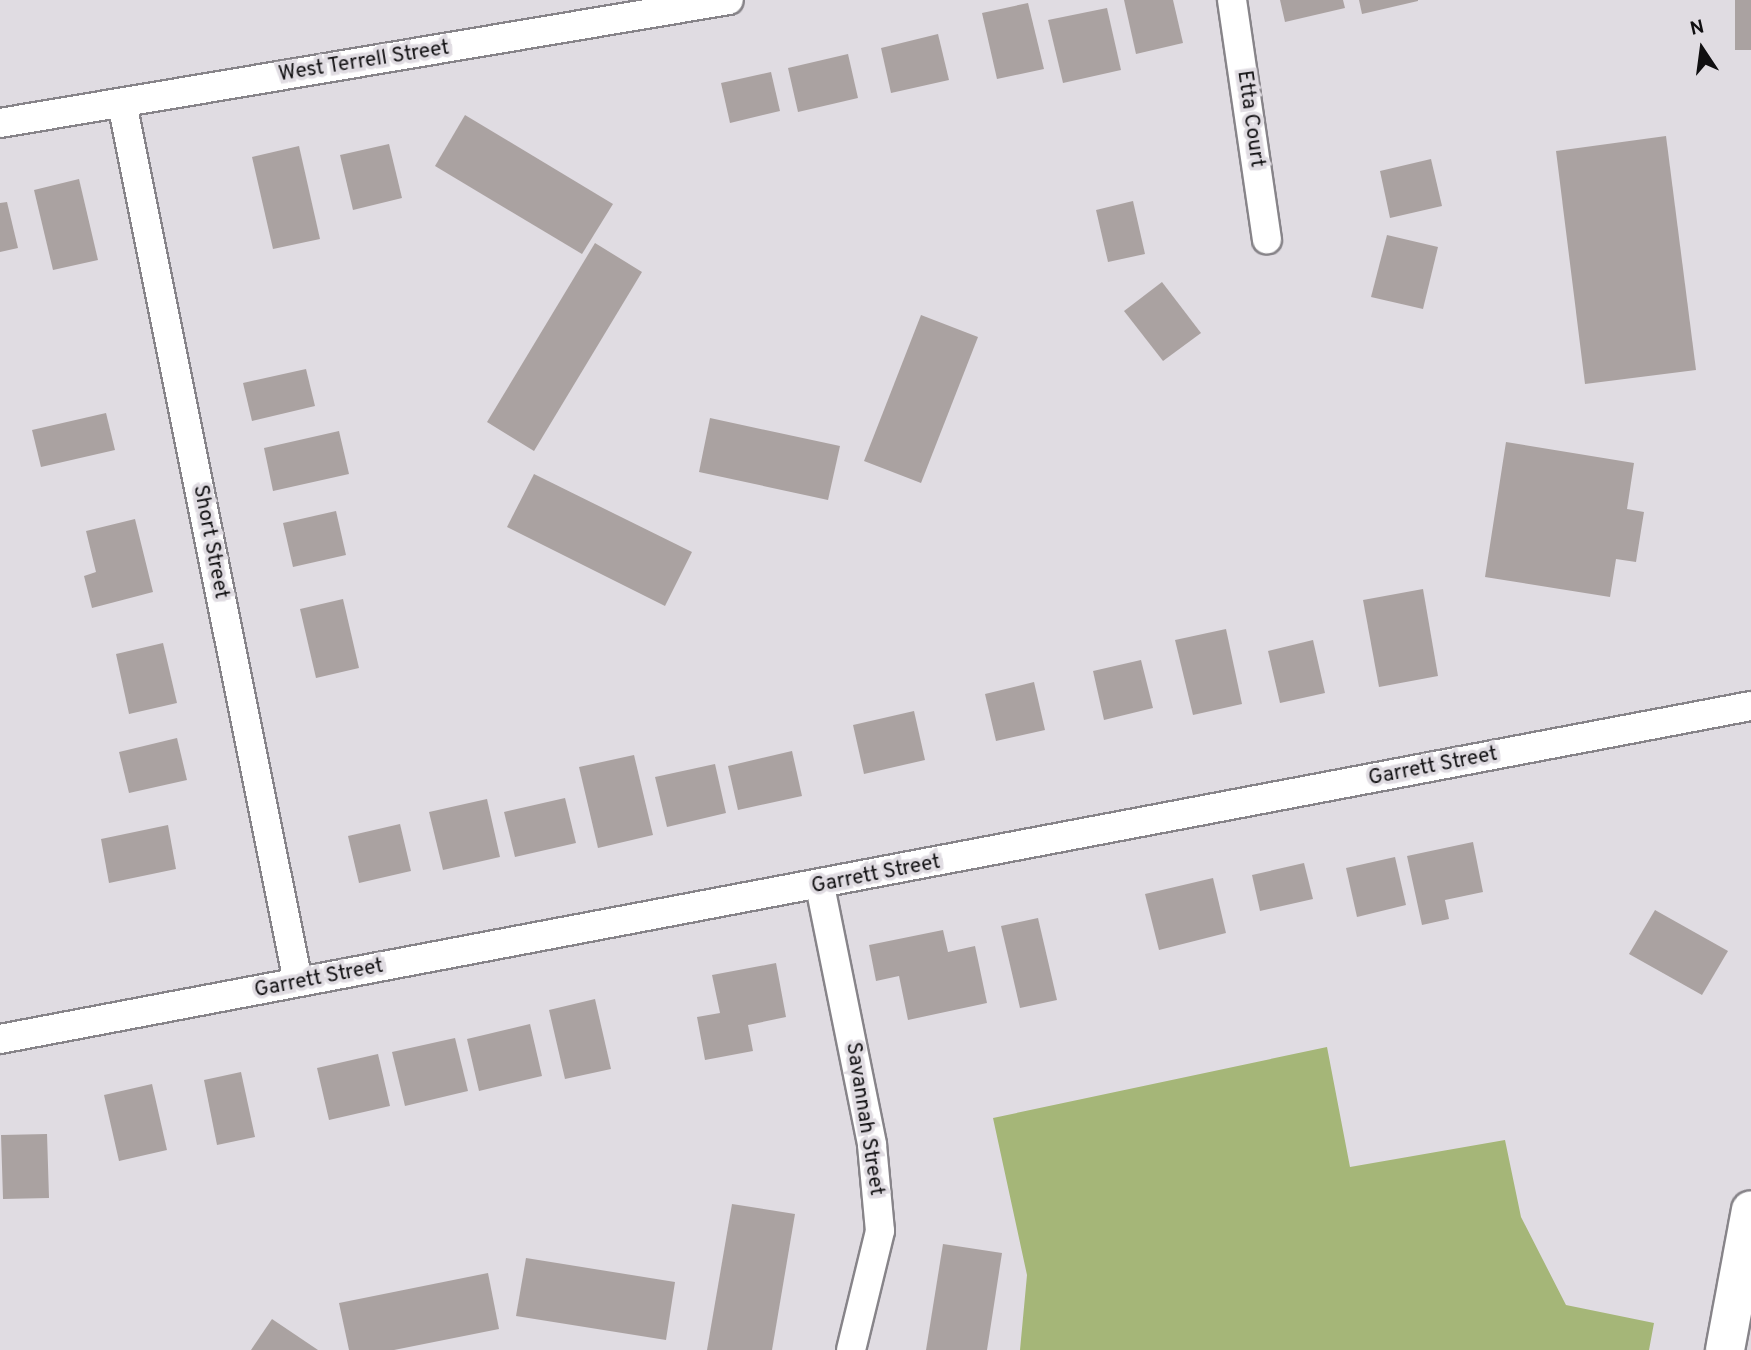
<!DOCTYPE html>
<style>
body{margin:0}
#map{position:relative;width:1751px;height:1350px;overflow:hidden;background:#e0dce2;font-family:Overpass,sans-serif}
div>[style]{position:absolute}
.green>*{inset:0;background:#a5b678}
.building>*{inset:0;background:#aaa2a1}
.roads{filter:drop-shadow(2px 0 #878489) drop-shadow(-2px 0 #878489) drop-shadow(0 2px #878489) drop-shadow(0 -2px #878489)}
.minor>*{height:28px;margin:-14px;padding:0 14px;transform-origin:14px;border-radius:14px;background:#fff}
.primary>*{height:38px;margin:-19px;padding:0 19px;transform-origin:19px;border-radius:19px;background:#fff}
span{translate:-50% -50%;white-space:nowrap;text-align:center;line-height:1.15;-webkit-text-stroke:7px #e0dce2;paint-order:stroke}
.street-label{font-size:21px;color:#100f11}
.north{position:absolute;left:1667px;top:14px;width:70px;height:70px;-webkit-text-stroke:5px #e0dce2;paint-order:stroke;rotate:347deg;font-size:19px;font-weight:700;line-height:28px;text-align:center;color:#100f11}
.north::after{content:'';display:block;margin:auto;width:24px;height:32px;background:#100f11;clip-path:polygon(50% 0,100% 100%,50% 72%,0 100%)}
</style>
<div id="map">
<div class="green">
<i style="clip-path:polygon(1327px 1047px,1350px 1167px,1505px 1140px,1521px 1217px,1566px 1305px,1654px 1323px,1649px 1350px,1020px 1350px,1027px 1275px,993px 1118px)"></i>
</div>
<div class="building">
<i style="clip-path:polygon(1124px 0,1173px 0,1183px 43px,1136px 54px)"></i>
<i style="clip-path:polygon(1280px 0,1343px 0,1345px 8px,1285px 22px)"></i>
<i style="clip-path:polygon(1359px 0,1418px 0,1418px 1px,1362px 14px)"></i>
<i style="clip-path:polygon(1735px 0,1751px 0,1751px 50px,1735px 50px)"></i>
<i style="clip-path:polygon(1028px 3px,1044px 69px,997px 79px,982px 13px)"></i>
<i style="clip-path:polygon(1107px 8px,1121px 70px,1063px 83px,1048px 20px)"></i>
<i style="clip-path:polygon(938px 34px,949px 80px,891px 93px,881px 48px)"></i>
<i style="clip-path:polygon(848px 54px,858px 98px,798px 112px,788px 68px)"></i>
<i style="clip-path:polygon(771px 72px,780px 111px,730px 123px,721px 83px)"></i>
<i style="clip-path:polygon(465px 115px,613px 204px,582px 254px,435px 166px)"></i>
<i style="clip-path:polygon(1666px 136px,1696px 370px,1585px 384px,1556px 151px)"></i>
<i style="clip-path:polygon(389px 144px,402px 198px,353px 210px,340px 155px)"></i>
<i style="clip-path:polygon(299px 146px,320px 239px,273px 249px,252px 157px)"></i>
<i style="clip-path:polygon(1431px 159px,1442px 206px,1390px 218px,1380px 171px)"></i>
<i style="clip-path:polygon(79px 179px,98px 260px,53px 270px,34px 190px)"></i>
<i style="clip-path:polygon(1133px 201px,1145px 254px,1108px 262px,1096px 210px)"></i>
<i style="clip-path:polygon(7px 202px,18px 248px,0 252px,0 203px)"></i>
<i style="clip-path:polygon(1387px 235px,1438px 247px,1423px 309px,1371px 297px)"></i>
<i style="clip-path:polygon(595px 243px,642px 272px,534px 451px,487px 422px)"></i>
<i style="clip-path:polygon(1162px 282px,1201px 333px,1163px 361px,1124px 311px)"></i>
<i style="clip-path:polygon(921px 315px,978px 337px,921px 483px,864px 461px)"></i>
<i style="clip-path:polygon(306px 369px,315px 406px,252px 421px,243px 383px)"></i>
<i style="clip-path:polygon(106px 413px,115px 450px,41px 467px,32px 430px)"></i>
<i style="clip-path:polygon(710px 418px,840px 446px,828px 500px,699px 472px)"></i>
<i style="clip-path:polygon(339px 431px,349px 474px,273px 491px,264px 448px)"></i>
<i style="clip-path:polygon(1506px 442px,1634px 463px,1627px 509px,1644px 512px,1636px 562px,1616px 559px,1610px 597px,1485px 577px)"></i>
<i style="clip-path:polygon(534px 474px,692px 552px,665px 606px,507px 527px)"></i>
<i style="clip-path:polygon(336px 511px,346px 555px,293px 567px,283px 523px)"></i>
<i style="clip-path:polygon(135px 519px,153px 592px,92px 608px,84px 576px,96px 572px,86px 531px)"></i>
<i style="clip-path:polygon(1423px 589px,1438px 676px,1379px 687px,1363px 600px)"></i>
<i style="clip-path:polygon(343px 599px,359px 668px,316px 678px,300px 609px)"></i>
<i style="clip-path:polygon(1226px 629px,1242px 704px,1193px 715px,1175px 640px)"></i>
<i style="clip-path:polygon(1313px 640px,1325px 693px,1280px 703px,1268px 651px)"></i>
<i style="clip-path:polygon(163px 643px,177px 703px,129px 714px,116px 654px)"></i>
<i style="clip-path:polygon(1141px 660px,1153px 708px,1104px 720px,1093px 671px)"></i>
<i style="clip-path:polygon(1034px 682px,1045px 730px,996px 741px,985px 694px)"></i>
<i style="clip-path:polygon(914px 711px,925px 760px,864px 774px,853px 725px)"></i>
<i style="clip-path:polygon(177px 738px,187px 780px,129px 793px,119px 752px)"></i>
<i style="clip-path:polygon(792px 751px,802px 796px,738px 810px,728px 766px)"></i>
<i style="clip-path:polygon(634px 755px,653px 835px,598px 848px,579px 767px)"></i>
<i style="clip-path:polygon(715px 764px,726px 813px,667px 827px,655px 777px)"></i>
<i style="clip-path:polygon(565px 798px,576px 843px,515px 857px,504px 812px)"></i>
<i style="clip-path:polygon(487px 799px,500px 857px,443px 870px,429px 812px)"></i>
<i style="clip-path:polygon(400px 824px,411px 871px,359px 883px,348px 836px)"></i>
<i style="clip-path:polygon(168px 825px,176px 869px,109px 883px,101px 839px)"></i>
<i style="clip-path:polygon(1473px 842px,1483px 892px,1445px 900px,1449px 919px,1422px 925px,1407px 856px)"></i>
<i style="clip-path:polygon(1395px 857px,1406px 905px,1357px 917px,1346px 868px)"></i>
<i style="clip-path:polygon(1304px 863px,1313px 899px,1260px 911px,1252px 875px)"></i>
<i style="clip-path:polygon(1213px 878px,1226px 933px,1159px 950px,1145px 894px)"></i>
<i style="clip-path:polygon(1655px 910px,1728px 951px,1702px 995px,1629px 954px)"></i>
<i style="clip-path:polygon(1038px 918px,1057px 1000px,1020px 1008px,1001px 926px)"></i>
<i style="clip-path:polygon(943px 930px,948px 952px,975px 946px,987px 1003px,908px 1020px,899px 976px,876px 981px,869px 945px)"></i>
<i style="clip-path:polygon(776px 963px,786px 1017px,748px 1025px,753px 1051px,705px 1060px,697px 1017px,720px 1013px,712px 975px)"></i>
<i style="clip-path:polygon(595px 999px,611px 1069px,565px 1079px,549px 1010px)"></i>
<i style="clip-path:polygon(530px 1024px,542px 1076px,479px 1091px,467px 1039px)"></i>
<i style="clip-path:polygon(455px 1038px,468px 1091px,405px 1106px,392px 1052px)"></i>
<i style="clip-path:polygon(378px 1054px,390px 1106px,329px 1120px,317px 1068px)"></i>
<i style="clip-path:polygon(241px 1072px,255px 1137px,217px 1145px,204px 1080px)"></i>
<i style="clip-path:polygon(152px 1084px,167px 1150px,119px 1161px,104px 1095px)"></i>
<i style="clip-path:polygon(47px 1134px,49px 1198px,3px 1199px,1px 1135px)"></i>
<i style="clip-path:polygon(732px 1204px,795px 1214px,772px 1350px,707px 1350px)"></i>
<i style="clip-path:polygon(943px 1244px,1002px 1253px,987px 1350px,926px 1350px)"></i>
<i style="clip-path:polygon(526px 1258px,675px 1282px,666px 1340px,516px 1316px)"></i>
<i style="clip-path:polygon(488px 1273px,499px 1329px,394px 1350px,349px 1350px,339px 1303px)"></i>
<i style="clip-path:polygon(272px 1319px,318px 1350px,251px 1350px)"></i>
</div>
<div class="roads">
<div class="minor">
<i style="left:1232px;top:0;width:242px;rotate:81.7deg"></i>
<i style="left:122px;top:103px;width:896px;rotate:78.68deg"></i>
<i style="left:0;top:123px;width:739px;rotate:-9.58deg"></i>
<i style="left:820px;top:886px;width:264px;rotate:78.6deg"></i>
<i style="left:872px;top:1145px;width:86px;rotate:84.7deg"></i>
<i style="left:880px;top:1231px;width:122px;rotate:103.7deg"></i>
<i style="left:0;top:1039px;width:1782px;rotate:-10.77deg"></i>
</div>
<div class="primary">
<i style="left:1725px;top:1350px;width:142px;rotate:-79.5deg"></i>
</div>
</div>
<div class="street-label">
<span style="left:364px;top:62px;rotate:-9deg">West Terrell Street</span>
<span style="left:1250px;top:119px;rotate:82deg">Etta Court</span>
<span style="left:210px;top:542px;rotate:79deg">Short Street</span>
<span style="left:1433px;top:767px;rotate:-11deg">Garrett Street</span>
<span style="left:876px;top:875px;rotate:-11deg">Garrett Street</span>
<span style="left:319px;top:979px;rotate:-11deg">Garrett Street</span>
<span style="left:864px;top:1119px;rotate:81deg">Savannah Street</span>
</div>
<div class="north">N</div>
</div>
